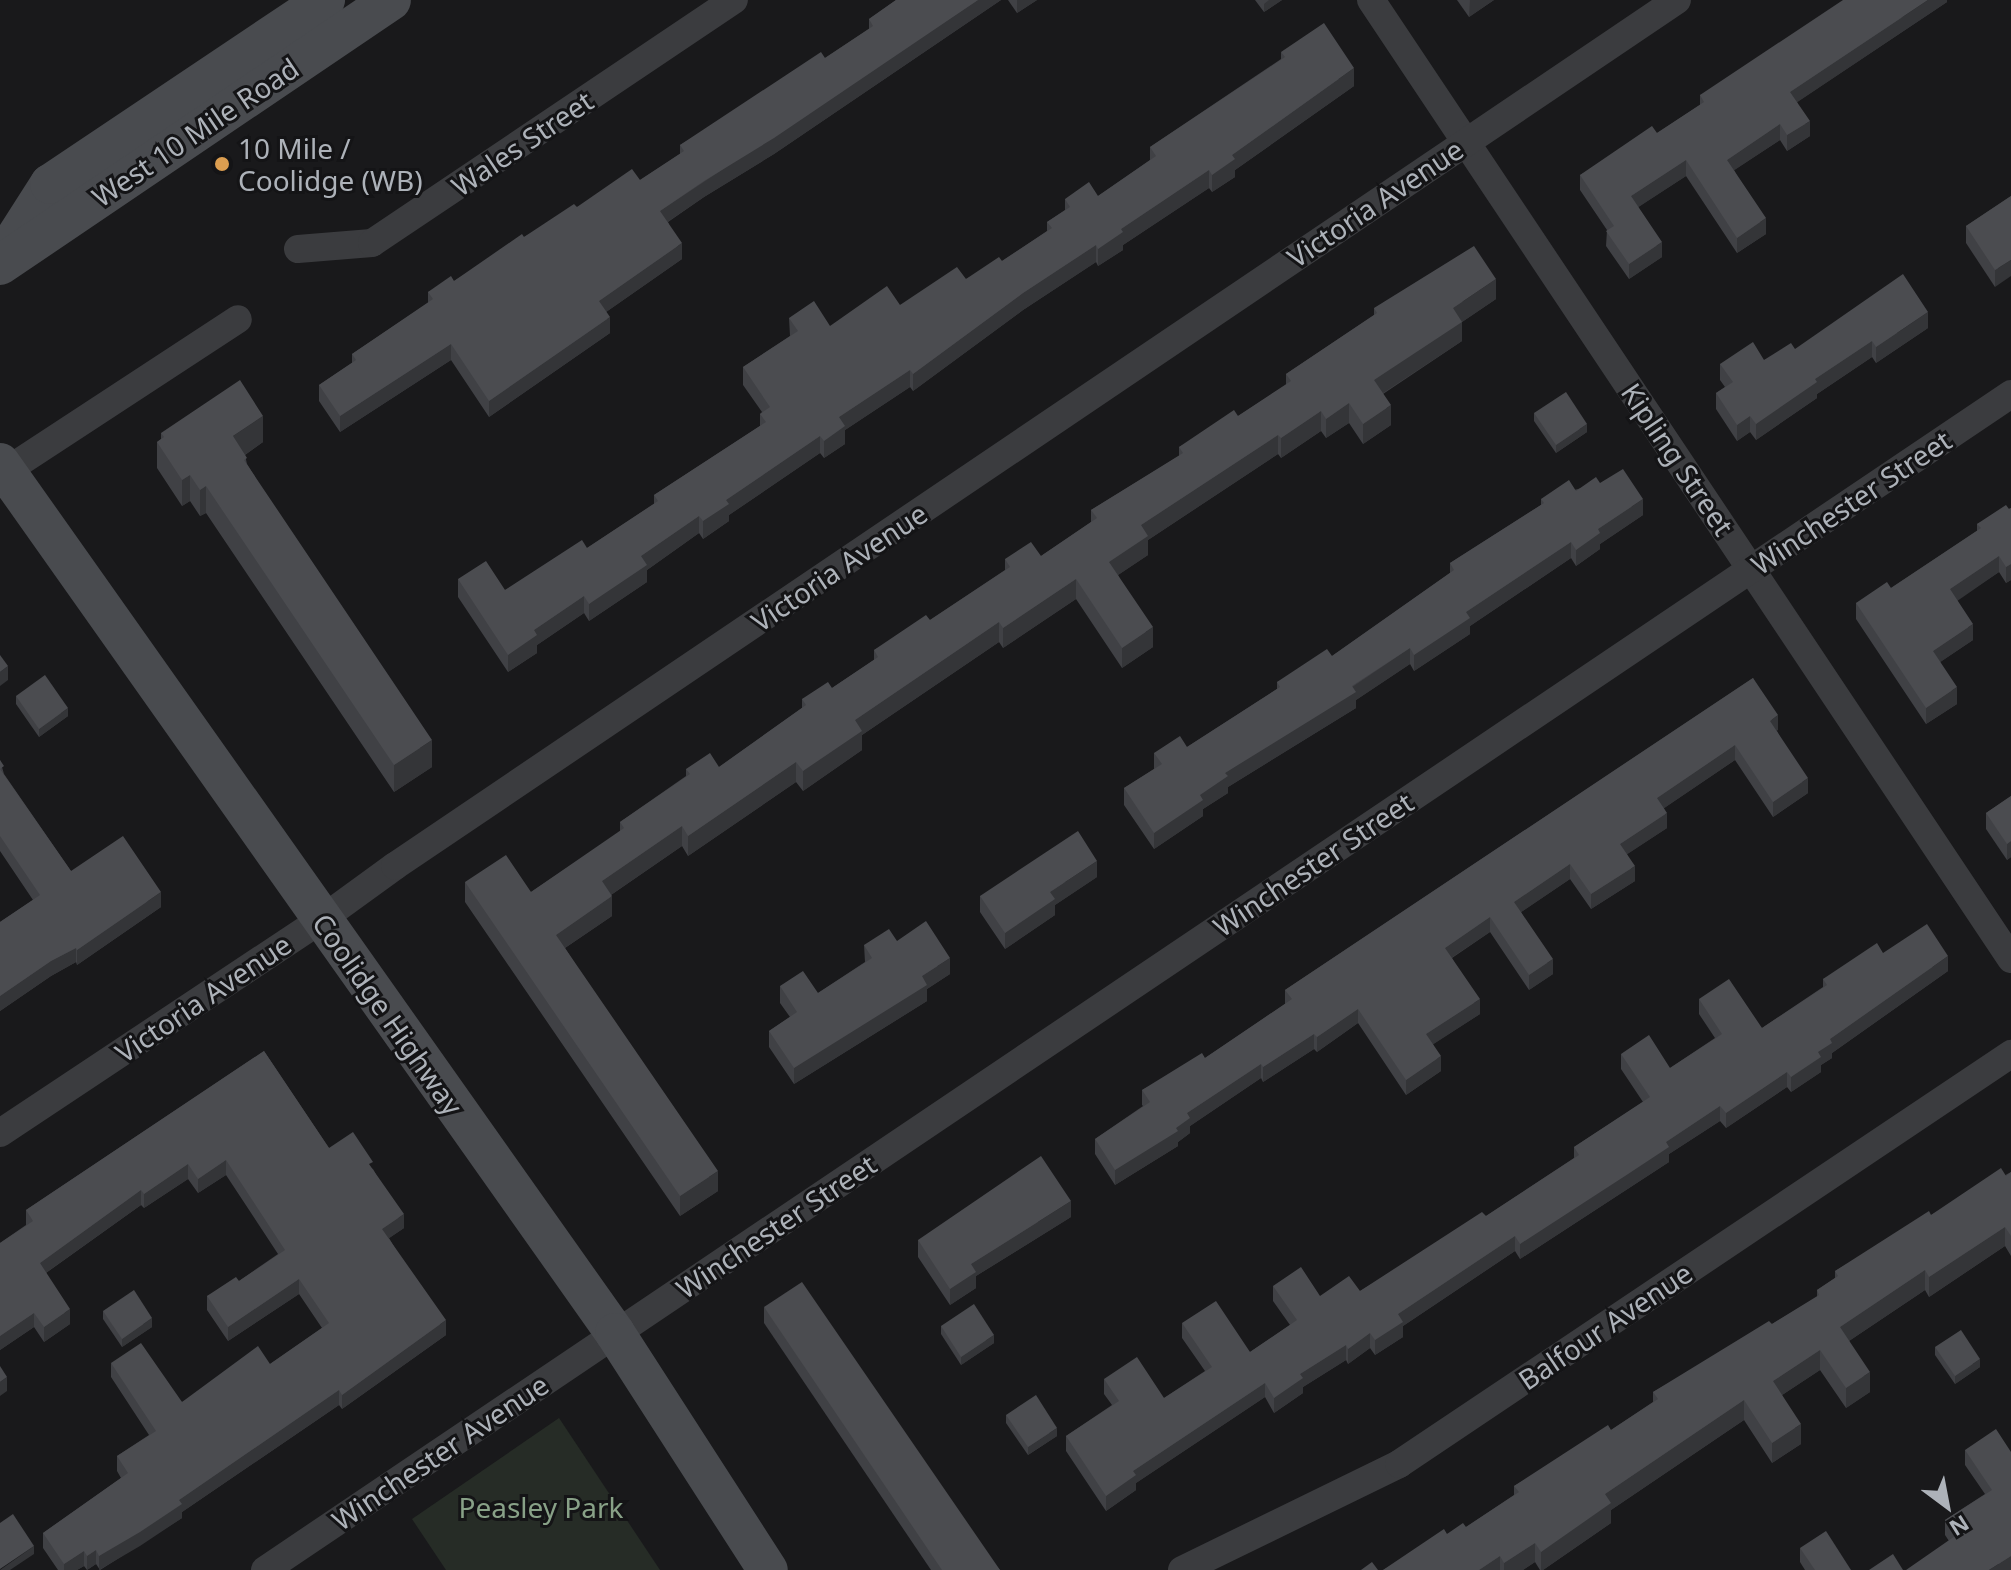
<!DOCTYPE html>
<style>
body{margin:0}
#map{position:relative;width:2011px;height:1570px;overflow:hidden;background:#19191b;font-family:"Noto Sans",sans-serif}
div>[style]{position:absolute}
.green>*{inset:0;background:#262c26}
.minor>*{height:28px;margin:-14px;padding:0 14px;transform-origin:14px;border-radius:14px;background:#3b3c3f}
.secondary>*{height:40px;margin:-20px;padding:0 20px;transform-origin:20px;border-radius:20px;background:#494b4f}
.wall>*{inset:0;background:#404145}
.shaded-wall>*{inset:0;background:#343538}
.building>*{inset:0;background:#4b4c50}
.dots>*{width:22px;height:22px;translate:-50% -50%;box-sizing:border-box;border:4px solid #141416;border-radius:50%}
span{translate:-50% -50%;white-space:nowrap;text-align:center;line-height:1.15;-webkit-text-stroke:6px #141416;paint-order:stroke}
.street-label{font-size:28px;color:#adb2b9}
.poi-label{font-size:28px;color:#adb2b9}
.left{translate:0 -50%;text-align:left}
.park-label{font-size:28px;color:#88a187}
.north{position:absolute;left:1907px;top:1466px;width:80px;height:80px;-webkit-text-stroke:6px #141416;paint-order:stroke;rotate:148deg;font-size:22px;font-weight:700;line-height:32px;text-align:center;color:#adb2b9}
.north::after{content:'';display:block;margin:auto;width:28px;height:36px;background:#adb2b9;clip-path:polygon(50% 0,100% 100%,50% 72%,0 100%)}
</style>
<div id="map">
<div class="green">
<i style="clip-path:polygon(559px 1418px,660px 1570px,446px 1570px,412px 1519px)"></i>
</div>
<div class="minor">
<i style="left:1371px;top:0;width:1153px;rotate:56.28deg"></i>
<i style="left:298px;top:249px;width:74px;rotate:-4.6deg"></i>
<i style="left:372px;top:243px;width:436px;rotate:-33.9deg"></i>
<i style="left:6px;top:471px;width:277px;rotate:-33.2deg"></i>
<i style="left:0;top:1133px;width:387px;rotate:-33.6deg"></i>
<i style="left:322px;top:919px;width:90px;rotate:-36deg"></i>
<i style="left:395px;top:866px;width:1547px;rotate:-34.04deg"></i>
<i style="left:265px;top:1570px;width:2105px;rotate:-33.96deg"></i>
<i style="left:1182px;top:1570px;width:242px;rotate:-26deg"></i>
<i style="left:1399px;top:1464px;width:737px;rotate:-33.82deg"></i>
</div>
<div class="secondary">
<i style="left:7px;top:251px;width:80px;rotate:-57.3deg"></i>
<i style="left:50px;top:184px;width:331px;rotate:-33.8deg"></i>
<i style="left:0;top:265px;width:472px;rotate:-34.1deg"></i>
<i style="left:0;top:463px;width:1065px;rotate:54.74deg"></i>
<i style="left:615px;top:1333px;width:282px;rotate:57.2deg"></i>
</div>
<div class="wall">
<i style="clip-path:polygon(896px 0,1001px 0,774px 154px,704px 197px,668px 222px,682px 259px,606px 312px,610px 333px,489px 417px,451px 360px,340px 432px,319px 401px,319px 385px,352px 363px,352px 354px,428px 303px,428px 292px,454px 281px,524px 237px,577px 207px,640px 180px,680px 154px,680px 145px,825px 58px,869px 29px,869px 19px)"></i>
<i style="clip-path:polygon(1008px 0,1037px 0,1017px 13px)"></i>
<i style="clip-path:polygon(1255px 0,1282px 0,1264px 12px)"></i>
<i style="clip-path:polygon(1457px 0,1494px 0,1469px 17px)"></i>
<i style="clip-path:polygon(1947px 0,1947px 2px,1797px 102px,1810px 136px,1787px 151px,1780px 140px,1734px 170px,1766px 234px,1737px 253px,1686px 176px,1638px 207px,1662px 257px,1629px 279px,1606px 246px,1607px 230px,1580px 190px,1580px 175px,1657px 133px,1700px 105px,1700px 95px)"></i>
<i style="clip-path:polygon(1281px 52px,1354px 86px,1235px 170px,1235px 177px,1212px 192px,1209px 188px,1123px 245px,1123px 250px,1098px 266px,1096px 262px,1023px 310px,913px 391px,910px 387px,845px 430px,845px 444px,824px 458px,820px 453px,729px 515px,729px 521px,703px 539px,699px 533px,647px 570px,647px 582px,589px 621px,584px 613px,537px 645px,537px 653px,508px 672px,458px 597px,458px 579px,505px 590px,587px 548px,654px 504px,654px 495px,760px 426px,760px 414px,762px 412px,743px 385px,743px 367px,790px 336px,789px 318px,830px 326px,900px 305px,966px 279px,1002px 261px,1047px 231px,1047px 222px,1065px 210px,1065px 199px,1098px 196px,1150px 160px,1150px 147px,1281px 59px)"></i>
<i style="clip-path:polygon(2011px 196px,1995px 287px,1966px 243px,1966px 226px)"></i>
<i style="clip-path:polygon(1496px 299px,1462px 322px,1462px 341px,1383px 394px,1391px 425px,1363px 444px,1349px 423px,1326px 438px,1321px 431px,1281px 458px,1278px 454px,1148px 540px,1148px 555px,1118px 575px,1153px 647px,1122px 668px,1076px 599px,1003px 648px,999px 642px,862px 735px,862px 750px,803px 791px,796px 782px,688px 856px,682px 846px,611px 895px,612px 916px,565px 948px,718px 1191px,680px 1216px,465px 902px,465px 882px,531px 892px,620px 832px,620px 822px,686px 776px,686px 769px,719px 767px,802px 708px,802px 699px,832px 688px,874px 660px,874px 650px,930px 620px,1005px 570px,1005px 559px,1041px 556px,1091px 522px,1091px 510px,1179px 456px,1179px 447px,1238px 416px,1286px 385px,1286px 374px,1374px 315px,1374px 308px)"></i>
<i style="clip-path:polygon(1928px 328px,1876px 363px,1872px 357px,1817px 394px,1817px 398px,1756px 440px,1750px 432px,1737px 441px,1716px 409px,1716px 393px,1725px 387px,1720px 380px,1720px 364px,1764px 360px,1795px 349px)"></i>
<i style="clip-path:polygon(1534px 413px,1587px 432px,1556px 453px,1534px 421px)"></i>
<i style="clip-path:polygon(161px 433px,263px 442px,245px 455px,247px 464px,432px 767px,394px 792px,206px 513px,200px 516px,190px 501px,182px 506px,157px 468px,157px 442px,161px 439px)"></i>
<i style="clip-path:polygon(1600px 483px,1643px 515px,1600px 544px,1600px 549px,1576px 566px,1571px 558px,1470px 626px,1470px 634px,1414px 671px,1410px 664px,1356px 700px,1356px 708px,1228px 787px,1228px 793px,1203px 809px,1203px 816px,1154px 849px,1124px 805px,1124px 788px,1154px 769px,1154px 753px,1187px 747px,1277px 689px,1277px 682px,1332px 656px,1450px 573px,1450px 563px,1541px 505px,1541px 499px)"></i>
<i style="clip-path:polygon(2011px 508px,2011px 580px,2006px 583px,1999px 572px,1957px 600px,1973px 640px,1940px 662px,1957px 704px,1926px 724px,1856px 619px,1856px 603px,1891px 588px,1977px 531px,1977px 524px)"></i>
<i style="clip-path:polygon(1753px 678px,1777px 731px,1808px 793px,1773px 817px,1735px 760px,1664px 808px,1667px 828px,1627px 854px,1635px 881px,1591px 909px,1570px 879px,1521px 912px,1553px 974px,1529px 990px,1490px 932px,1452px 958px,1480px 1014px,1433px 1044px,1441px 1071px,1406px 1095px,1358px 1023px,1317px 1052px,1314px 1049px,1263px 1082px,1261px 1078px,1190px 1126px,1190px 1133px,1178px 1142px,1178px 1146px,1115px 1185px,1095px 1154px,1095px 1139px,1143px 1106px,1142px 1105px,1142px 1090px,1205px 1058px,1285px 1004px,1285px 990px)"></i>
<i style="clip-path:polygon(16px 696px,68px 716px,39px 737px,16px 704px)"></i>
<i style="clip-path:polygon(0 760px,4px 774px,71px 871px,161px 907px,77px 965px,76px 962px,51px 976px,0 1011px,0 922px,33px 900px,0 851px)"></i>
<i style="clip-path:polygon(2011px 796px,2011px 857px,2007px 860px,1986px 829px,1986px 813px)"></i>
<i style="clip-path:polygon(1097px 877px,1055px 905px,1055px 915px,1005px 949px,980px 912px,980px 896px)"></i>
<i style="clip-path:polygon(897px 941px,950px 974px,927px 989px,927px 1001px,794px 1084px,769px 1047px,769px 1031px,790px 1017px,780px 1003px,780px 986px,818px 993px,865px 962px,864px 945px)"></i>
<i style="clip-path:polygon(1883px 953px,1948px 971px,1832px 1053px,1832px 1058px,1821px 1065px,1821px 1072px,1791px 1092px,1787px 1087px,1726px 1128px,1720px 1121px,1669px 1154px,1669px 1162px,1520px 1259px,1515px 1251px,1403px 1326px,1403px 1337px,1375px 1355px,1370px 1348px,1348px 1364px,1346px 1360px,1303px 1387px,1303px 1393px,1274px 1413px,1265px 1397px,1136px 1483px,1136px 1490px,1106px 1511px,1066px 1451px,1066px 1436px,1112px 1405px,1104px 1394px,1104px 1379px,1164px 1398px,1205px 1371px,1182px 1338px,1182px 1323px,1250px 1352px,1290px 1325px,1273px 1301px,1273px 1286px,1320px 1296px,1360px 1291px,1486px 1216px,1574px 1158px,1574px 1147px,1643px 1102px,1621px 1069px,1621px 1054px,1670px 1068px,1715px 1038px,1699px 1014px,1699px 999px,1762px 1028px,1823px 987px,1823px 979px)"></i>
<i style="clip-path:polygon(264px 1051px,329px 1148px,373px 1169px,404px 1228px,389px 1238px,446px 1335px,342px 1409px,339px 1405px,182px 1512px,182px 1518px,100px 1570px,96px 1564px,87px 1570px,84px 1566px,77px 1570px,58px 1570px,43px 1548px,43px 1533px,121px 1478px,117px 1471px,117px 1456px,149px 1435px,111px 1377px,111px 1363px,182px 1402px,270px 1364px,322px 1328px,299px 1294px,228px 1341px,207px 1310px,207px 1296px,239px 1281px,278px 1254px,226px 1175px,198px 1193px,188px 1179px,144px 1208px,141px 1205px,46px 1273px,70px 1324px,44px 1342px,34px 1327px,0 1350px,0 1243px,26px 1225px,26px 1210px)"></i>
<i style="clip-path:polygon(2011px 1172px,2011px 1256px,2005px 1246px,1929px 1297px,1925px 1290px,1849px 1341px,1870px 1392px,1846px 1408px,1820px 1370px,1782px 1395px,1801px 1444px,1772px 1463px,1744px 1420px,1611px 1510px,1611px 1523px,1543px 1570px,1540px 1570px,1535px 1562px,1523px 1570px,1383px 1570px,1447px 1534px,1466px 1527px,1514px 1495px,1514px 1486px,1611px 1430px,1653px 1402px,1653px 1392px,1772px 1324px,1817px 1297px,1817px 1290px,1835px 1278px,1835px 1271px,1931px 1215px)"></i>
<i style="clip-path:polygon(1071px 1217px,976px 1276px,976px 1288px,950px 1305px,918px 1257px,918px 1240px)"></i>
<i style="clip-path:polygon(764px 1307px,1000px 1570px,931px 1570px,764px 1323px)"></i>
<i style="clip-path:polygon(103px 1311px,152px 1327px,122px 1347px,103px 1319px)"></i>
<i style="clip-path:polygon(941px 1326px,994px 1343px,961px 1365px,941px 1334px)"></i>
<i style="clip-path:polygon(1935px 1347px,1980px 1367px,1955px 1384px,1935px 1355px)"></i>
<i style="clip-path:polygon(1006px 1415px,1057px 1436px,1028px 1455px,1006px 1423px)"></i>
<i style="clip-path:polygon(1965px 1450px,2011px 1452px,2011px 1570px,1949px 1541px,1945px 1535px,1945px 1520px,1985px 1494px,1965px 1465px)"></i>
<i style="clip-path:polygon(1800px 1548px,1851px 1570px,1805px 1570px,1800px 1562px)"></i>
</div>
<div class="shaded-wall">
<i style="clip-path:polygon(978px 0,1001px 0,774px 154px,704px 197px,660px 227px,660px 211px)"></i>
<i style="clip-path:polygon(1017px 0,1037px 0,1017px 13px)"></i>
<i style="clip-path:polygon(1269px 0,1282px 0,1264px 12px,1264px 4px)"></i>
<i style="clip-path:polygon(1470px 0,1494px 0,1469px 17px)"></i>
<i style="clip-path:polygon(1928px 0,1947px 0,1947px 2px,1790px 107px,1790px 92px)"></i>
<i style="clip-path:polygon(1354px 68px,1354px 86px,1235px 170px,1235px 177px,1212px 192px,1212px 175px,1232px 155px)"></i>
<i style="clip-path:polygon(1810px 121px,1810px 136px,1787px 151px,1787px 135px)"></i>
<i style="clip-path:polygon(1780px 124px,1780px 140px,1727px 175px,1727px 160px)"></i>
<i style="clip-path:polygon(1686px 160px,1686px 176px,1631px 212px,1631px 196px)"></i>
<i style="clip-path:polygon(1209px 170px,1209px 188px,1123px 245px,1123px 250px,1098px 266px,1098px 249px,1121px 229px)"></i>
<i style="clip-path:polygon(1766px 218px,1766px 234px,1737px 253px,1737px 238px)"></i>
<i style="clip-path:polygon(1662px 242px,1662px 257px,1629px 279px,1629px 264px)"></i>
<i style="clip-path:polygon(682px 243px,682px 259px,599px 317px,599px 301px)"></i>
<i style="clip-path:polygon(1096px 245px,1096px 262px,1023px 310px,913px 391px,913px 374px,1023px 293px)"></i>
<i style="clip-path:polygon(2011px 260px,2011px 276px,1995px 287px,1995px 270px)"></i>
<i style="clip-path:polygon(1496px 279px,1496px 299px,1462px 322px,1462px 341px,1374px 399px,1374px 380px,1453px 308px)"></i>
<i style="clip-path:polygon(1928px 312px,1928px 328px,1876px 363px,1876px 347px)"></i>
<i style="clip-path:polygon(610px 317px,610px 333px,489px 417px,489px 401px)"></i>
<i style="clip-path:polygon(1872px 341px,1872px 357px,1817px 394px,1817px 398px,1756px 440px,1756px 424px,1815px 379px)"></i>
<i style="clip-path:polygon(451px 344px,451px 360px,340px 432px,340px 416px)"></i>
<i style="clip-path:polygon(910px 370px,910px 387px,845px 430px,845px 444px,824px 458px,824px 441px,839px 417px)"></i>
<i style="clip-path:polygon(1349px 403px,1349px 423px,1326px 438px,1326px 419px)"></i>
<i style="clip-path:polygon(1391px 405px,1391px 425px,1363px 444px,1363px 424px)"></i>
<i style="clip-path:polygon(1321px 411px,1321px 431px,1281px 458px,1281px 438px)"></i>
<i style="clip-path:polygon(263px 416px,263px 442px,233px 463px,233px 436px)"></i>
<i style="clip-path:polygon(1750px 416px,1750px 432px,1737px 441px,1737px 425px)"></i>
<i style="clip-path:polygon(1587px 424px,1587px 432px,1556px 453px,1556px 445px)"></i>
<i style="clip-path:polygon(1278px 435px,1278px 454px,1148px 540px,1148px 555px,1109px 581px,1109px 562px,1141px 525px)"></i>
<i style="clip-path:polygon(820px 436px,820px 453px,729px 515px,729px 521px,703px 539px,703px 521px,726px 500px)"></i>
<i style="clip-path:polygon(190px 475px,190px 501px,182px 506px,182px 480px)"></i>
<i style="clip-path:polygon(206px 486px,206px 513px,200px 516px,200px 490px)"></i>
<i style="clip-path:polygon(1643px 499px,1643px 515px,1600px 544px,1600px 549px,1576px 566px,1576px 550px,1598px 529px)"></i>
<i style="clip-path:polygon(699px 516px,699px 533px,647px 570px,647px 582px,589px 621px,589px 604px,641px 556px)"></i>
<i style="clip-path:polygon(1571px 542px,1571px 558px,1470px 626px,1470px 634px,1414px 671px,1414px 655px,1466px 612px)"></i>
<i style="clip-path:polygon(1999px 556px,1999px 572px,1950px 606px,1950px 589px)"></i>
<i style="clip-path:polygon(2011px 564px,2011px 580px,2006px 583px,2006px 567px)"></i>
<i style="clip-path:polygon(1076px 579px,1076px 599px,1003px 648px,1003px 628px)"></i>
<i style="clip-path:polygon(584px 596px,584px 613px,537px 645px,537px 653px,508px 672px,508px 655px,534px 630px)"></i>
<i style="clip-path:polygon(999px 622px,999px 642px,862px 735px,862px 750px,803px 791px,803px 771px,855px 720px)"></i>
<i style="clip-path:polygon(1973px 624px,1973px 640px,1933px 667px,1933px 651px)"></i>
<i style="clip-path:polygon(1153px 627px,1153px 647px,1122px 668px,1122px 648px)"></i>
<i style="clip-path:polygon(1410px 648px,1410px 664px,1356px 700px,1356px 708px,1228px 787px,1228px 793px,1203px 809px,1203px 816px,1154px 849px,1154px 833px,1225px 773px)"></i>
<i style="clip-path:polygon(8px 666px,8px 680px,0 686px,0 672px)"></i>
<i style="clip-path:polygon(1957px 687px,1957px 704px,1926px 724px,1926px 708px)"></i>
<i style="clip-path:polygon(68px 708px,68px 716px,39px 737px,39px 729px)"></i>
<i style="clip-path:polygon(1778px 715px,1778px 730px,1770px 735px,1770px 721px)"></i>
<i style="clip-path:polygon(432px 740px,432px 767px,394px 792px,394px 765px)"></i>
<i style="clip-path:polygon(1735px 745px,1735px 760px,1657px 813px,1657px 798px)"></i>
<i style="clip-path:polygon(796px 762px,796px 782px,688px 856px,688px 836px)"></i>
<i style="clip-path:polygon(1808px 778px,1808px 793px,1773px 817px,1773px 802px)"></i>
<i style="clip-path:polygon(1667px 813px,1667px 828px,1620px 859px,1620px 844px)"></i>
<i style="clip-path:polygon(682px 826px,682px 846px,602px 901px,602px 881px)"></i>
<i style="clip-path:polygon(2011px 841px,2011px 857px,2007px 860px,2007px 844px)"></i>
<i style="clip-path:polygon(1097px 861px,1097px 877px,1055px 905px,1055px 915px,1005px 949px,1005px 933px,1050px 892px)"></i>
<i style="clip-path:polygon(1570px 864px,1570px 879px,1514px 917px,1514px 902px)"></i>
<i style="clip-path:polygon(1635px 866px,1635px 881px,1591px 909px,1591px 894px)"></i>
<i style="clip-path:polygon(161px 892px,161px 907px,77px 965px,77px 950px)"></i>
<i style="clip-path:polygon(612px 896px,612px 916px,556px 954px,556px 935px)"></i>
<i style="clip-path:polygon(1490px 917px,1490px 932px,1445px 962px,1445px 948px)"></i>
<i style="clip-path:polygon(76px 948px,76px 962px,51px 976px,0 1011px,0 996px,51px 961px)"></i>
<i style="clip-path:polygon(1948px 956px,1948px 971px,1832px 1053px,1832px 1058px,1821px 1065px,1821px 1072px,1791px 1092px,1791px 1077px,1830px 1039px)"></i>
<i style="clip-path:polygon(950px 958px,950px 974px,927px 989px,927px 1001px,794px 1084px,794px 1068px,922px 976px)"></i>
<i style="clip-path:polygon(1553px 959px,1553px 974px,1529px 990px,1529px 975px)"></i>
<i style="clip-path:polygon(1480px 999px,1480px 1014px,1426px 1049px,1426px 1034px)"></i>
<i style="clip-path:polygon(1358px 1009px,1358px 1023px,1317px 1052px,1317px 1037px)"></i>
<i style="clip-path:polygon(1314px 1034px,1314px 1049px,1263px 1082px,1263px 1067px)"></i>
<i style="clip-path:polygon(1441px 1056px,1441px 1071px,1406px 1095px,1406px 1080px)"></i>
<i style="clip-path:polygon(1261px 1064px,1261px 1078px,1190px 1126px,1190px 1133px,1178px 1142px,1178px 1146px,1115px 1185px,1115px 1170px,1176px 1128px,1187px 1113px)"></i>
<i style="clip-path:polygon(1787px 1072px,1787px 1087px,1726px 1128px,1726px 1113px)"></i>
<i style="clip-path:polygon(1720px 1106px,1720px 1121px,1669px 1154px,1669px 1162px,1520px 1259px,1520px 1244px,1666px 1142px)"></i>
<i style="clip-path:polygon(226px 1160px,226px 1175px,198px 1193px,198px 1179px)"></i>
<i style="clip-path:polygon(188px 1164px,188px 1179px,144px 1208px,144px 1194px)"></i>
<i style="clip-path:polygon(718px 1171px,718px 1191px,680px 1216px,680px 1196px)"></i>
<i style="clip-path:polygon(141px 1190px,141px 1205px,40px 1277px,40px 1263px)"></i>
<i style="clip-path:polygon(1071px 1201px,1071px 1217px,976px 1276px,976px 1288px,950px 1305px,950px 1289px,971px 1264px)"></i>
<i style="clip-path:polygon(404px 1214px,404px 1228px,382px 1243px,382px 1229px)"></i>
<i style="clip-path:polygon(2005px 1227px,2005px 1246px,1929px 1297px,1929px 1277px)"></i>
<i style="clip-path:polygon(1515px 1236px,1515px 1251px,1403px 1326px,1403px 1337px,1375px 1355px,1375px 1340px,1398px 1314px)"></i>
<i style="clip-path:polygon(1925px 1270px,1925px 1290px,1840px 1347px,1840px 1327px)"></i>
<i style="clip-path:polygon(299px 1279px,299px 1294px,228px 1341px,228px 1327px)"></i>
<i style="clip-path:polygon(70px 1309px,70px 1324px,44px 1342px,44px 1327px)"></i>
<i style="clip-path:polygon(34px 1313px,34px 1327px,0 1350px,0 1336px)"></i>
<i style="clip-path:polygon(152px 1318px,152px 1327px,122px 1347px,122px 1339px)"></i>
<i style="clip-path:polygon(446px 1320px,446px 1335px,342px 1409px,342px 1395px)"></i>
<i style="clip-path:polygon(1370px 1333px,1370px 1348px,1348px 1364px,1348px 1349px)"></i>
<i style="clip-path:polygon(994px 1335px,994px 1343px,961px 1365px,961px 1357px)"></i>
<i style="clip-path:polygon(1346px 1345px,1346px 1360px,1303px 1387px,1303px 1393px,1274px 1413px,1274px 1398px,1300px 1374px)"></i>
<i style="clip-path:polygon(1820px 1350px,1820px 1370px,1773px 1401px,1773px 1381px)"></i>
<i style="clip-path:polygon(1980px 1359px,1980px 1367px,1955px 1384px,1955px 1376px)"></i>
<i style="clip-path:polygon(1870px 1372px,1870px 1392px,1846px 1408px,1846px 1388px)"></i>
<i style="clip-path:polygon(7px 1377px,7px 1391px,0 1396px,0 1382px)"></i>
<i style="clip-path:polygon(1265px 1383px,1265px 1397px,1136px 1483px,1136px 1490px,1106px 1511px,1106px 1496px,1133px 1471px)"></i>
<i style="clip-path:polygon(339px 1390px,339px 1405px,182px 1512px,182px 1518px,140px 1546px,99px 1570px,99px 1556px,179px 1500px)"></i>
<i style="clip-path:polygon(1744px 1400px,1744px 1420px,1611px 1510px,1611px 1523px,1543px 1570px,1541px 1570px,1541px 1552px,1605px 1494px)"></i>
<i style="clip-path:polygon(1801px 1424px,1801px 1444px,1772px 1463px,1772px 1443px)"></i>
<i style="clip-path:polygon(1057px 1428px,1057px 1436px,1028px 1455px,1028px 1447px)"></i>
<i style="clip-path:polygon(1535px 1543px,1535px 1562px,1523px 1570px,1504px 1570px,1504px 1563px)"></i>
<i style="clip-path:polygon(34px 1546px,34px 1554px,10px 1570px,0 1570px)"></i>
<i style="clip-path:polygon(96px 1550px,96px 1564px,87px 1570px,87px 1556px)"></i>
<i style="clip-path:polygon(84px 1551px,84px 1566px,77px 1570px,64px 1570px,64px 1564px)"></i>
<i style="clip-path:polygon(1500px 1556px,1500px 1570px,1479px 1570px)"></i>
<i style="clip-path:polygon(2011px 1556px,2011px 1570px,1989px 1570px)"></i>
</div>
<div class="building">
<i style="clip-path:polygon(896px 0,978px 0,774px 138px,704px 181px,660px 211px,682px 243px,599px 301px,610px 317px,489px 401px,451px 344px,340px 416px,319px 385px,356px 360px,352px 354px,433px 299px,428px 292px,451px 276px,454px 281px,522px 234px,524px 237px,574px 204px,577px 207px,632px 169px,640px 180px,684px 151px,680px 145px,821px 52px,825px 58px,873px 26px,869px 19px)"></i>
<i style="clip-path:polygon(1843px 0,1928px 0,1790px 92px,1810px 121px,1787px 135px,1780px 124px,1727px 160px,1766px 218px,1737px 238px,1686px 160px,1631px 196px,1662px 242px,1629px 264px,1606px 231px,1614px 226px,1580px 175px,1652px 126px,1657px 133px,1704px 102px,1700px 95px)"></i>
<i style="clip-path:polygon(1324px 23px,1354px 68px,1232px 155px,1235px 159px,1212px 175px,1209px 170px,1121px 229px,1123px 232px,1098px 249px,1096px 245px,1023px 293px,913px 374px,910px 370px,839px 417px,845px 426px,824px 441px,820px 436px,726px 500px,729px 504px,703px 521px,699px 516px,641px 556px,647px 565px,589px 604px,584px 596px,534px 630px,537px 635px,508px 655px,458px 579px,486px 561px,505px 590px,582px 540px,587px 548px,658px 501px,654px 495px,766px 422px,760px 414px,770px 407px,743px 367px,798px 331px,789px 318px,814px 301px,830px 326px,887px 286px,900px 305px,957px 267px,966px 279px,999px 257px,1002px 261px,1052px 228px,1047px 222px,1070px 207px,1065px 199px,1089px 182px,1098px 196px,1156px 156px,1150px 147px,1285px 57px,1281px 52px)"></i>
<i style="clip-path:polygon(2011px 196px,2011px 260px,1995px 270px,1966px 226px)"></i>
<i style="clip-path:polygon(1474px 246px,1496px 279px,1453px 308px,1462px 322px,1374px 380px,1391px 405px,1363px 424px,1349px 403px,1326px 419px,1321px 411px,1281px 438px,1278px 435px,1141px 525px,1148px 536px,1109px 562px,1153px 627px,1122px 648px,1076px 579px,1003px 628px,999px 622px,855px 720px,862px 731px,803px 771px,796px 762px,688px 836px,682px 826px,602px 881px,612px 896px,556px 935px,718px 1171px,680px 1196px,465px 882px,506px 855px,531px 892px,624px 828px,620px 822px,690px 774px,686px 769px,710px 753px,719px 767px,806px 705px,802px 699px,828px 682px,832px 688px,878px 657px,874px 650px,926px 615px,930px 620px,1010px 567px,1005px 559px,1031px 542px,1041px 556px,1097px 518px,1091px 510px,1183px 453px,1179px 447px,1234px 410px,1238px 416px,1291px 381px,1286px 374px,1377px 313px,1374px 308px)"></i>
<i style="clip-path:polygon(1903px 274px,1928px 312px,1876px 347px,1872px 341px,1815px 379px,1817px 382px,1756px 424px,1750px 416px,1737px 425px,1716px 393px,1733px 382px,1720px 364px,1753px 342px,1764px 360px,1791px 343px,1795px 349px)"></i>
<i style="clip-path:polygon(240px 380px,263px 416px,233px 436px,247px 458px,244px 460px,432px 740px,394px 765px,206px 486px,200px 490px,190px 475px,182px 480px,157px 442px,164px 437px,161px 433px)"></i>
<i style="clip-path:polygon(1566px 392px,1587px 424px,1556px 445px,1534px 413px)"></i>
<i style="clip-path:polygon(1623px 469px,1643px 499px,1598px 529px,1600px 533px,1576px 550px,1571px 542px,1466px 612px,1470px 618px,1414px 655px,1410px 648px,1352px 686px,1356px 692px,1225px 773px,1228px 776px,1200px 795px,1203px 800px,1154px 833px,1124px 788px,1162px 764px,1154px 753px,1180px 736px,1187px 747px,1280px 687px,1277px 682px,1327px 649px,1332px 656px,1454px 570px,1450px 563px,1544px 503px,1541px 499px,1569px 480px,1576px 491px,1596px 477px,1600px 483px)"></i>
<i style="clip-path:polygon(2006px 505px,2009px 509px,2011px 508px,2011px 564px,2006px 567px,1999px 556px,1950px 589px,1973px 624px,1933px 651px,1957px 687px,1926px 708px,1856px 603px,1887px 582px,1891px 588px,1981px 528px,1977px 524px)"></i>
<i style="clip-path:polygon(0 655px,8px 666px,0 672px)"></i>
<i style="clip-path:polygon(45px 675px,68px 708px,39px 729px,16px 696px)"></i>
<i style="clip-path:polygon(1753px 678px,1778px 715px,1770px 721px,1808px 778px,1773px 802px,1735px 745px,1657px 798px,1667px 813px,1620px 844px,1635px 866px,1591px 894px,1570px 864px,1514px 902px,1553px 959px,1529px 975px,1490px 917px,1445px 948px,1480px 999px,1426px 1034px,1441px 1056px,1406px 1080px,1358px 1009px,1317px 1037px,1314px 1034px,1263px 1067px,1261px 1064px,1187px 1113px,1190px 1118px,1176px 1128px,1178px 1131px,1115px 1170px,1095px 1139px,1150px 1102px,1142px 1090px,1202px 1053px,1205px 1058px,1292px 999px,1285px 990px)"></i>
<i style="clip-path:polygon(0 760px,4px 766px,0 769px,71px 871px,123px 836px,161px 892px,77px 950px,76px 948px,51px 961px,0 996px,0 922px,40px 895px,0 836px)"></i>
<i style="clip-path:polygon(2011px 796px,2011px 841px,2007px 844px,1986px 813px)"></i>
<i style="clip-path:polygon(1078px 831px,1097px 861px,1050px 892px,1055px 899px,1005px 933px,980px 896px)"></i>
<i style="clip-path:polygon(926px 921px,950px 958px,922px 976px,927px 985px,794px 1068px,769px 1031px,797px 1012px,780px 986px,803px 971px,818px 993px,872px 958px,864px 945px,889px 929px,897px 941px)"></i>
<i style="clip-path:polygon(1927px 924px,1948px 956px,1830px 1039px,1832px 1043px,1818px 1052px,1821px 1057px,1791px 1077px,1787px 1072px,1726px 1113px,1720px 1106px,1666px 1142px,1669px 1147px,1625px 1176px,1520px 1244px,1515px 1236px,1398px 1314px,1403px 1322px,1375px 1340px,1370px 1333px,1348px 1349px,1346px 1345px,1300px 1374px,1303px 1378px,1274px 1398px,1265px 1383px,1133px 1471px,1136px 1475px,1106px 1496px,1066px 1436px,1119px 1401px,1104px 1379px,1137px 1357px,1164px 1398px,1212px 1367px,1182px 1323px,1216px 1301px,1250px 1352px,1297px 1320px,1273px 1286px,1301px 1267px,1320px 1296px,1349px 1276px,1360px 1291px,1482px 1212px,1486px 1216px,1579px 1155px,1574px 1147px,1650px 1097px,1621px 1054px,1649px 1035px,1670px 1068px,1722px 1034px,1699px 999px,1729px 979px,1762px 1028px,1827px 985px,1823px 979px,1877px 943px,1883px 953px)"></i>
<i style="clip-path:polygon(264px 1051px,329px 1148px,353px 1132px,373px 1162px,369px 1164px,404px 1214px,382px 1229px,446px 1320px,342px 1395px,339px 1390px,179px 1500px,182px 1504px,140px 1532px,99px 1556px,96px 1550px,87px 1556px,84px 1551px,64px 1564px,43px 1533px,128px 1473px,117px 1456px,156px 1431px,111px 1363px,141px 1343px,182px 1402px,258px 1346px,270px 1364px,329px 1323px,299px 1279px,228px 1327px,207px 1296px,236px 1277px,239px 1281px,285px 1250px,226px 1160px,198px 1179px,188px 1164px,144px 1194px,141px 1190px,40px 1263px,70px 1309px,44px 1327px,34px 1313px,0 1336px,0 1243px,33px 1221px,26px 1210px)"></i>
<i style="clip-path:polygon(1041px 1156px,1071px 1201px,971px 1264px,976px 1272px,950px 1289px,918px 1240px)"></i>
<i style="clip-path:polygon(2001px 1168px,2006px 1176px,2011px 1172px,2011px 1236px,2005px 1227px,1929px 1277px,1925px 1270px,1840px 1327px,1870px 1372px,1846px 1388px,1820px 1350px,1773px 1381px,1801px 1424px,1772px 1443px,1744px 1400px,1605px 1494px,1611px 1503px,1541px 1552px,1535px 1543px,1504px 1563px,1500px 1556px,1479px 1570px,1383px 1570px,1444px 1529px,1447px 1534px,1463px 1523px,1466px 1527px,1519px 1492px,1514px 1486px,1608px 1425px,1611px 1430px,1658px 1399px,1653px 1392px,1769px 1321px,1772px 1324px,1819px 1295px,1817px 1290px,1838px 1276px,1835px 1271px,1929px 1211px,1931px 1215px)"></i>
<i style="clip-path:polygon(802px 1282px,1000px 1570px,942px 1570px,764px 1307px)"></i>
<i style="clip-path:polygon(134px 1290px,152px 1318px,122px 1339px,103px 1311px)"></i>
<i style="clip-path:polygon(974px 1304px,994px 1335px,961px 1357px,941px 1326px)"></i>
<i style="clip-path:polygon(1961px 1330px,1980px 1359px,1955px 1376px,1935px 1347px)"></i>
<i style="clip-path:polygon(0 1366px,7px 1377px,0 1382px)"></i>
<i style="clip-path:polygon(1036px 1395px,1057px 1428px,1028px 1447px,1006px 1415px)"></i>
<i style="clip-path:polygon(1996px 1429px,2011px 1452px,2011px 1556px,1989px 1570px,1906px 1570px,1955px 1536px,1945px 1520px,1992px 1490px,1965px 1450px)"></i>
<i style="clip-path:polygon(13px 1514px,34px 1546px,0 1569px,0 1523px)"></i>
<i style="clip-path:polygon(1826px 1531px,1851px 1570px,1815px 1570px,1800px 1548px)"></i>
<i style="clip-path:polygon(1893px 1554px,1903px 1570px,1869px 1570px)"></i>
<i style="clip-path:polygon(1372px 1562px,1378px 1570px,1361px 1570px)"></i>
</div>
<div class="dots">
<i style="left:222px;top:164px;background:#dc9e50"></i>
</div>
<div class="street-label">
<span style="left:195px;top:132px;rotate:-34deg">West 10 Mile Road</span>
<span style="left:522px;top:143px;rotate:-34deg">Wales Street</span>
<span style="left:1375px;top:203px;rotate:-34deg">Victoria Avenue</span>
<span style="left:1678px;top:459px;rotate:56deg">Kipling Street</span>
<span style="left:1851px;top:502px;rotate:-34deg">Winchester Street</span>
<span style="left:839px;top:567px;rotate:-34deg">Victoria Avenue</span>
<span style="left:1313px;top:864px;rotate:-34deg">Winchester Street</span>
<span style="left:203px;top:998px;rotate:-34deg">Victoria Avenue</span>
<span style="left:388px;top:1014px;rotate:55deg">Coolidge Highway</span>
<span style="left:776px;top:1226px;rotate:-34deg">Winchester Street</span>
<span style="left:1605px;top:1326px;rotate:-34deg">Balfour Avenue</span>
<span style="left:440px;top:1452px;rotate:-34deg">Winchester Avenue</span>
</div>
<div class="poi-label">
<span class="left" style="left:238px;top:164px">10 Mile /<br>Coolidge (WB)</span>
</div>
<div class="park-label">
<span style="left:541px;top:1507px">Peasley Park</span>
</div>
<div class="north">N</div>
</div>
